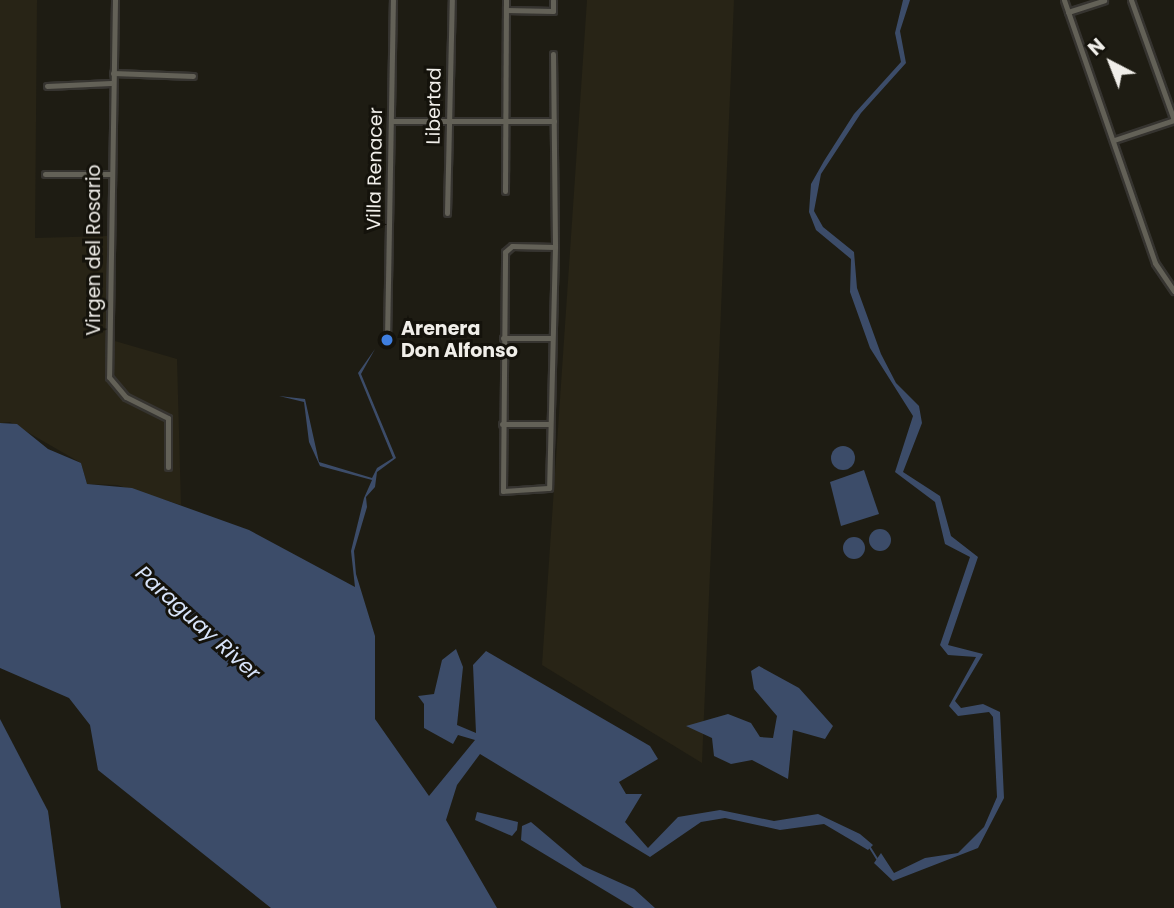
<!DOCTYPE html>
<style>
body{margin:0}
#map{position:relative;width:1174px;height:908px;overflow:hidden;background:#1e1c13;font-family:Poppins,sans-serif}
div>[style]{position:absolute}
.built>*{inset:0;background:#282416}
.water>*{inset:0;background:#3c4c69}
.round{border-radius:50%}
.stream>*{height:2px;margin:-1px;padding:0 1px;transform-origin:1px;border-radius:1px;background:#3c4c69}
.roads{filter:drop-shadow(2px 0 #363430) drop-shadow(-2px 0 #363430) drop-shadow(0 2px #363430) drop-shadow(0 -2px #363430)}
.minor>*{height:5px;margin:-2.5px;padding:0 2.5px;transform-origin:2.5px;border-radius:2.5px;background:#636157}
.dots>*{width:19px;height:19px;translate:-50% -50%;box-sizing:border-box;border:4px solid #14120b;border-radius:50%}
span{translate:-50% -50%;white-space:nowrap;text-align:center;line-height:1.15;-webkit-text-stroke:6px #14120b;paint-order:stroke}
.street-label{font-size:19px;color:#f0eee9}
.poi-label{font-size:19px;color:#f0eee9;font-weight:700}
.left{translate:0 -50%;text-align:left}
.water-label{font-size:21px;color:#d7e3f9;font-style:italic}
.north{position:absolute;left:1076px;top:28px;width:70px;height:70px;-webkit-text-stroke:5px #14120b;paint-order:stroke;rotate:318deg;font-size:19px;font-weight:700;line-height:28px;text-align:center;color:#f0eee9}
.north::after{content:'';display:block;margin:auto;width:24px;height:32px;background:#f0eee9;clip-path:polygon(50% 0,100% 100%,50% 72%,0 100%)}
</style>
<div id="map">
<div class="built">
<i style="clip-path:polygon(0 0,37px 0,35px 238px,107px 236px,108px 339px,177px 359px,181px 505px,117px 485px,87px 484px,81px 463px,10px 422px,0 423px)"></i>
<i style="clip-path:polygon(587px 0,734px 0,702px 763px,542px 665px)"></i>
</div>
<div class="water">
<i style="clip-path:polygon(903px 0,910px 0,900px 31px,906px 63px,861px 113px,821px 174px,814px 211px,823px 227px,854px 252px,857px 288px,881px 354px,896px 383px,919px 406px,922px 423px,903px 472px,940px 496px,951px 536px,978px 557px,948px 645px,983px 654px,955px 701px,961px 708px,983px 704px,1000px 712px,1004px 798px,978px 848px,893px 881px,874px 863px,881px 853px,894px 873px,925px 858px,958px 853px,984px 827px,997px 797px,993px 717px,989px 712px,958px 716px,949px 706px,976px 657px,948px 655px,940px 645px,970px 557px,945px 544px,935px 502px,895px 472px,913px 416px,870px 348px,850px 292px,851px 259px,816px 230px,809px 212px,811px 184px,824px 161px,854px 114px,901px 62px,895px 33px)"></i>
<i style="clip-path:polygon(375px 349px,361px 374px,396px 458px,377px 472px,375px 487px,366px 497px,367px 507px,354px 551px,356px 574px,375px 636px,375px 719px,429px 796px,475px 740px,458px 735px,453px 744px,424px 728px,424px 704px,418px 696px,434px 694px,442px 660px,456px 649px,463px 667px,457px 725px,476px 733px,473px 665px,486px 651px,650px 746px,658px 759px,619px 782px,626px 794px,642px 794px,625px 822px,648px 848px,678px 817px,720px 810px,774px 821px,818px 814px,860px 834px,873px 845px,868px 850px,824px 824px,780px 830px,725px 818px,701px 822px,650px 857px,480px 754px,457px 785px,446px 820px,497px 908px,271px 908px,98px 770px,90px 725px,69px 698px,0 668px,0 423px,17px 424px,48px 449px,81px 463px,87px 484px,132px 488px,249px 530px,355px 587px,351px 551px,364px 498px,372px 480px,320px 466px,309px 442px,304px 402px,279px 396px,305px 399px,319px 462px,372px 478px,377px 468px,393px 458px,358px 373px)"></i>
<i class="round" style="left:831px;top:446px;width:24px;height:24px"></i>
<i style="clip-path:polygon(864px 470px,879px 514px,841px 526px,830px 482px)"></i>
<i class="round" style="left:869px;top:529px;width:22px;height:22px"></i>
<i class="round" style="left:843px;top:537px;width:22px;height:22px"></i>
<i style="clip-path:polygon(759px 666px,799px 688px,833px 726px,825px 739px,793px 730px,788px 779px,752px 760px,731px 764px,714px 756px,712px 738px,686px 726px,728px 714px,751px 723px,760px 737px,773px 738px,777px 716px,754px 689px,751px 671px)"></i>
<i style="clip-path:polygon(0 719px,48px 811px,61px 908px,0 908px)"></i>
<i style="clip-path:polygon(477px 812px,518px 822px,517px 830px,512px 836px,475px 820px)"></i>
<i style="clip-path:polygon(531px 822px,583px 866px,634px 889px,655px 908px,634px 908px,521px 840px,522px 826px)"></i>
</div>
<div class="stream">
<i style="left:869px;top:846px;width:15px;rotate:58deg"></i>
</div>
<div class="roads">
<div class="minor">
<i style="left:115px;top:0;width:377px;rotate:90.9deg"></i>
<i style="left:109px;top:377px;width:26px;rotate:50deg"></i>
<i style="left:126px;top:397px;width:47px;rotate:26.6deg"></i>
<i style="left:168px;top:418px;width:49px;rotate:90deg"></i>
<i style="left:1064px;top:0;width:278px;rotate:70.9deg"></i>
<i style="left:1155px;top:263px;width:34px;rotate:56deg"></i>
<i style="left:1131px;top:0;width:127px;rotate:70.3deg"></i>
<i style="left:506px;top:10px;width:47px;rotate:1.2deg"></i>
<i style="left:553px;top:11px;width:11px;rotate:-90deg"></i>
<i style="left:1068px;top:12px;width:38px;rotate:-18deg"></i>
<i style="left:553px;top:54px;width:193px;rotate:89.4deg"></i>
<i style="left:555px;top:247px;width:241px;rotate:91.4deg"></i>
<i style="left:549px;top:488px;width:46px;rotate:176.3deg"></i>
<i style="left:503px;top:491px;width:239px;rotate:-89.5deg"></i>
<i style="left:505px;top:252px;width:9px;rotate:-41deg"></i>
<i style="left:512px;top:246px;width:43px;rotate:1.3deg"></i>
<i style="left:113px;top:73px;width:80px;rotate:2.1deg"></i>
<i style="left:47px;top:86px;width:64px;rotate:-2.7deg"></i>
<i style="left:392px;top:121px;width:162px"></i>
<i style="left:1114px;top:140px;width:63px;rotate:-18.4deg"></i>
<i style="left:45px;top:174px;width:65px"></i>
<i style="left:505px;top:191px;width:191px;rotate:-89.7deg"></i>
<i style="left:447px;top:213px;width:213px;rotate:-88.7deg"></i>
<i style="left:503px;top:338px;width:49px"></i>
<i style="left:387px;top:340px;width:340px;rotate:-89deg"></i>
<i style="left:502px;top:424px;width:48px"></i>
</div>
</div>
<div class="dots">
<i style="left:387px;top:340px;background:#3f7fe0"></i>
</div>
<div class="street-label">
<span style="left:434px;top:106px;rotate:-89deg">Libertad</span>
<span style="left:375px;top:169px;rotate:-89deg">Villa Renacer</span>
<span style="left:94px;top:250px;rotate:-90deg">Virgen del Rosario</span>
</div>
<div class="poi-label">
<span class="left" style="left:401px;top:340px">Arenera<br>Don Alfonso</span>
</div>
<div class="water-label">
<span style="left:198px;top:623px;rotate:42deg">Paraguay River</span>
</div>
<div class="north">N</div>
</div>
